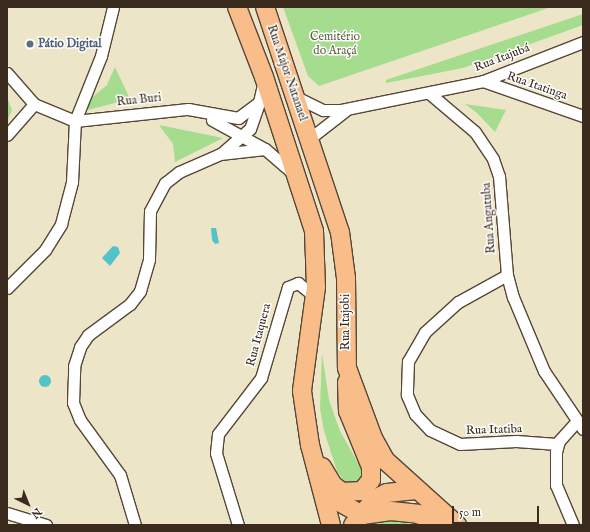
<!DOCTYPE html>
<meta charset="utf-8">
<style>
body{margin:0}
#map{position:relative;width:590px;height:532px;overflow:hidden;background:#ede5c8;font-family:"IM FELL English",serif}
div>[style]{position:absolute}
.green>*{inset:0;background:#a5dc8d}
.water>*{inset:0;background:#54c2c9}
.round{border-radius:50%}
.roads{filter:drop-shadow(1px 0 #564638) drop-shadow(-1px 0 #564638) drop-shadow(0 1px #564638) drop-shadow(0 -1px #564638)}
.street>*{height:11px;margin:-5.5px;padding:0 5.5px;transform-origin:5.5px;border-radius:5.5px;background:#fff}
.primary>*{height:18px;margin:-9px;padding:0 9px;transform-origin:9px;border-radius:9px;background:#f8bd89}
.dots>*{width:11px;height:11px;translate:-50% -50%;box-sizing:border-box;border:2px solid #fff;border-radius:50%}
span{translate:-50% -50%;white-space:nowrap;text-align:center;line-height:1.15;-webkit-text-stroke:3px #fff;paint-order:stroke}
.park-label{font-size:12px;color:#5b5f3f}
.service-label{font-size:12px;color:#4e5e75;font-weight:700}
.left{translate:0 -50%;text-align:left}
.street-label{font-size:12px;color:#3b2a1e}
.frame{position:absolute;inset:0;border:8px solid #3b2a1e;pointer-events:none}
.north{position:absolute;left:8px;top:484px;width:40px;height:40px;-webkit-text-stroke:3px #fff;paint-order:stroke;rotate:137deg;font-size:11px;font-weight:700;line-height:16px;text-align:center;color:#3b2a1e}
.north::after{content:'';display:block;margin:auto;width:14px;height:18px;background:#3b2a1e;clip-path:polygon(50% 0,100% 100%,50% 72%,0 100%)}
.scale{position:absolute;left:452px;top:506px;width:87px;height:18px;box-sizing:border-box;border:2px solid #3b2a1e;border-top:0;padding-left:5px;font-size:12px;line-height:14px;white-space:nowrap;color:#3b2a1e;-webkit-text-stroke:3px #fff;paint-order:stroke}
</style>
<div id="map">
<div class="green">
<i style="clip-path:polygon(283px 7px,551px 7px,319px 86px,308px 76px)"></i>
<i style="clip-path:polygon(583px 14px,583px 25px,463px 68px,386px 83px,386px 80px)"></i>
<i style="clip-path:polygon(115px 67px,130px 99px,88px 110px,88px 101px,107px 85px)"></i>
<i style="clip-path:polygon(7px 97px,12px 110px,7px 122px)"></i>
<i style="clip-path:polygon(465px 104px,506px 110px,495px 132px,477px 113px)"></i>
<i style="clip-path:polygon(159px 125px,223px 138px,175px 162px,173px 144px)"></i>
<i style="clip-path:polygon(322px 353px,329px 400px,340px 431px,367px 479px,349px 488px,337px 471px,324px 431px,320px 408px)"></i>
<i style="clip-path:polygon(386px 517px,408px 523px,411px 525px,362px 525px)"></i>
</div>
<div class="water">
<i style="clip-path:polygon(211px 228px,216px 228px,219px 243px,215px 244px,212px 240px)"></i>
<i style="clip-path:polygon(113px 246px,118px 247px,120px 253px,110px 266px,102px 258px)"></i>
<i class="round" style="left:39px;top:375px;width:12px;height:12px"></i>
</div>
<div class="roads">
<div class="street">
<i style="left:7px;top:73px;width:41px;rotate:48.9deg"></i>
<i style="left:34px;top:104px;width:44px;rotate:22.5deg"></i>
<i style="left:75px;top:121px;width:114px;rotate:-6.1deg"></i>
<i style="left:188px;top:109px;width:51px;rotate:10.2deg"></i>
<i style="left:238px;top:118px;width:26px;rotate:-37deg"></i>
<i style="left:259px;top:102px;width:22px;rotate:-77deg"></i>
<i style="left:483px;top:81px;width:106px;rotate:19.3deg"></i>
<i style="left:429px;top:93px;width:60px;rotate:40.3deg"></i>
<i style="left:475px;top:132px;width:32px;rotate:56deg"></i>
<i style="left:493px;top:159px;width:18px;rotate:71deg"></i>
<i style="left:499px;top:176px;width:99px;rotate:85.4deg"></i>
<i style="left:507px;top:275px;width:23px;rotate:75deg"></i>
<i style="left:513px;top:297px;width:80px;rotate:67.3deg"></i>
<i style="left:544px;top:371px;width:70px;rotate:56.1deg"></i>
<i style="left:296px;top:97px;width:30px;rotate:26deg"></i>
<i style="left:323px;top:110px;width:18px"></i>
<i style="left:341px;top:110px;width:145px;rotate:-11.5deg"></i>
<i style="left:483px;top:81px;width:107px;rotate:-21.3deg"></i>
<i style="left:212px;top:120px;width:60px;rotate:28.7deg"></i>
<i style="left:7px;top:135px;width:41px;rotate:-48.9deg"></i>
<i style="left:309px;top:139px;width:46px;rotate:-37.9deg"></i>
<i style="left:222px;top:153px;width:37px;rotate:-41deg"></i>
<i style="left:250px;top:129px;width:28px;rotate:-71deg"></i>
<i style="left:507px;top:275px;width:56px;rotate:151.1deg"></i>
<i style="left:458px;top:302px;width:45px;rotate:137.7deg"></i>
<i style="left:425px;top:332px;width:34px;rotate:120deg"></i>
<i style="left:408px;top:361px;width:34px;rotate:92deg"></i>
<i style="left:407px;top:395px;width:21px;rotate:67deg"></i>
<i style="left:415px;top:414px;width:22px;rotate:47deg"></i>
<i style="left:430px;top:430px;width:33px;rotate:25deg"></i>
<i style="left:460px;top:444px;width:56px;rotate:-3.1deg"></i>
<i style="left:516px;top:441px;width:41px;rotate:4.2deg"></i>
<i style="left:7px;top:288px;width:54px;rotate:-45deg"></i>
<i style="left:45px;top:250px;width:31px;rotate:-58deg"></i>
<i style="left:61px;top:224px;width:43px;rotate:-75.3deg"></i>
<i style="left:72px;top:182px;width:61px;rotate:-87.2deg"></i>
<i style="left:75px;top:121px;width:70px;rotate:-68.2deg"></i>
<i style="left:101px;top:56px;width:50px;rotate:-76.2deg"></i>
<i style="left:7px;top:513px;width:41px;rotate:17.1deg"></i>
<i style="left:135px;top:525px;width:52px;rotate:-106.7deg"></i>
<i style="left:120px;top:475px;width:68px;rotate:-126deg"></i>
<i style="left:80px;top:420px;width:18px;rotate:-112deg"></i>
<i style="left:73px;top:403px;width:37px;rotate:-88deg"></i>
<i style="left:74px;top:366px;width:20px;rotate:-72deg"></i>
<i style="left:80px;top:347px;width:14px;rotate:-56deg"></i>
<i style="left:88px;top:335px;width:52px;rotate:-36.4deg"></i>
<i style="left:130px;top:304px;width:16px;rotate:-52deg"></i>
<i style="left:140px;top:291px;width:33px;rotate:-74deg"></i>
<i style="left:149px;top:259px;width:48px;rotate:-88.8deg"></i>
<i style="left:150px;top:211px;width:32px;rotate:-62deg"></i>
<i style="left:165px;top:183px;width:18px;rotate:-38deg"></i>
<i style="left:179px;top:172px;width:45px;rotate:-23.7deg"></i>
<i style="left:220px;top:154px;width:45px;rotate:-6.3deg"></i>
<i style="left:265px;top:149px;width:38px;rotate:41deg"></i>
<i style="left:238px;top:525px;width:75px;rotate:-107deg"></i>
<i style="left:216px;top:453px;width:19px;rotate:-84deg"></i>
<i style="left:218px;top:434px;width:71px;rotate:-52.5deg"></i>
<i style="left:261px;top:378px;width:95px;rotate:-73.5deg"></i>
<i style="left:288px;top:287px;width:11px;rotate:-22deg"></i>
<i style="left:298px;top:283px;width:22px;rotate:39deg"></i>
<i style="left:573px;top:525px;width:43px;rotate:-113deg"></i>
<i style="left:556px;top:485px;width:33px;rotate:-90deg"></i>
<i style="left:556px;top:452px;width:11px;rotate:-75deg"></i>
<i style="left:559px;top:441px;width:25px;rotate:-48deg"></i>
</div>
<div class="primary">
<i style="left:237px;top:7px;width:75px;rotate:68.9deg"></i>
<i style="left:264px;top:77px;width:162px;rotate:72deg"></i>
<i style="left:314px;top:231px;width:56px;rotate:88deg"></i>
<i style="left:316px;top:287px;width:105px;rotate:97.7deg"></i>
<i style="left:302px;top:391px;width:55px;rotate:81.6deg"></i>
<i style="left:310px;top:445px;width:83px;rotate:75.3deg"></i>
<i style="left:265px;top:7px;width:237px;rotate:71.6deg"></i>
<i style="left:340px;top:232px;width:46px;rotate:82.6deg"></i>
<i style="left:346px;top:278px;width:90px;rotate:89.4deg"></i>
<i style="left:347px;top:368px;width:75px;rotate:69.6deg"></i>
<i style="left:373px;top:438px;width:26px;rotate:61deg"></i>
<i style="left:386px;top:461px;width:96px;rotate:42deg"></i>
<i style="left:322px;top:467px;width:21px;rotate:59deg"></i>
<i style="left:333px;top:485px;width:11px;rotate:38deg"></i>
<i style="left:342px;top:492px;width:20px;rotate:-3deg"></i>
<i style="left:362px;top:491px;width:14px;rotate:-51deg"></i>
<i style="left:371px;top:480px;width:13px;rotate:-90deg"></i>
<i style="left:371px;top:467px;width:61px;rotate:-112.3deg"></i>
<i style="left:348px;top:411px;width:29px;rotate:-92deg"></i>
<i style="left:324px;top:490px;width:19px;rotate:39deg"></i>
<i style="left:339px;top:502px;width:26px;rotate:29deg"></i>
<i style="left:362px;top:515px;width:29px;rotate:-8deg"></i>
<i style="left:391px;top:511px;width:27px;rotate:6deg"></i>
<i style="left:418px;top:514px;width:30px;rotate:21deg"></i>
<i style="left:353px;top:525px;width:34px;rotate:-50deg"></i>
<i style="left:375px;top:499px;width:13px;rotate:-27deg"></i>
<i style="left:387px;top:493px;width:29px;rotate:-6deg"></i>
</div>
</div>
<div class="dots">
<i style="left:30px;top:44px;background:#5c6f8a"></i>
</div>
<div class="park-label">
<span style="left:335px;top:44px">Cemitério<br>do Araçá</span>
</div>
<div class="service-label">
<span class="left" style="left:38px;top:44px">Pátio Digital</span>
</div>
<div class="street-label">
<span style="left:502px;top:58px;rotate:-21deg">Rua Itajubá</span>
<span style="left:287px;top:73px;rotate:71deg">Rua Major Natanael</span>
<span style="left:537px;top:86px;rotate:19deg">Rua Itatinga</span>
<span style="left:139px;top:100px;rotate:-6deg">Rua Buri</span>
<span style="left:489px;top:218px;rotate:-94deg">Rua Angatuba</span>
<span style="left:346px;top:322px;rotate:-90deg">Rua Itajobi</span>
<span style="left:259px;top:335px;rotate:-75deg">Rua Itaquera</span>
<span style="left:494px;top:430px;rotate:-2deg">Rua Itatiba</span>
</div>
<div class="frame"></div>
<div class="north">N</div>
<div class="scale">50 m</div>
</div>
